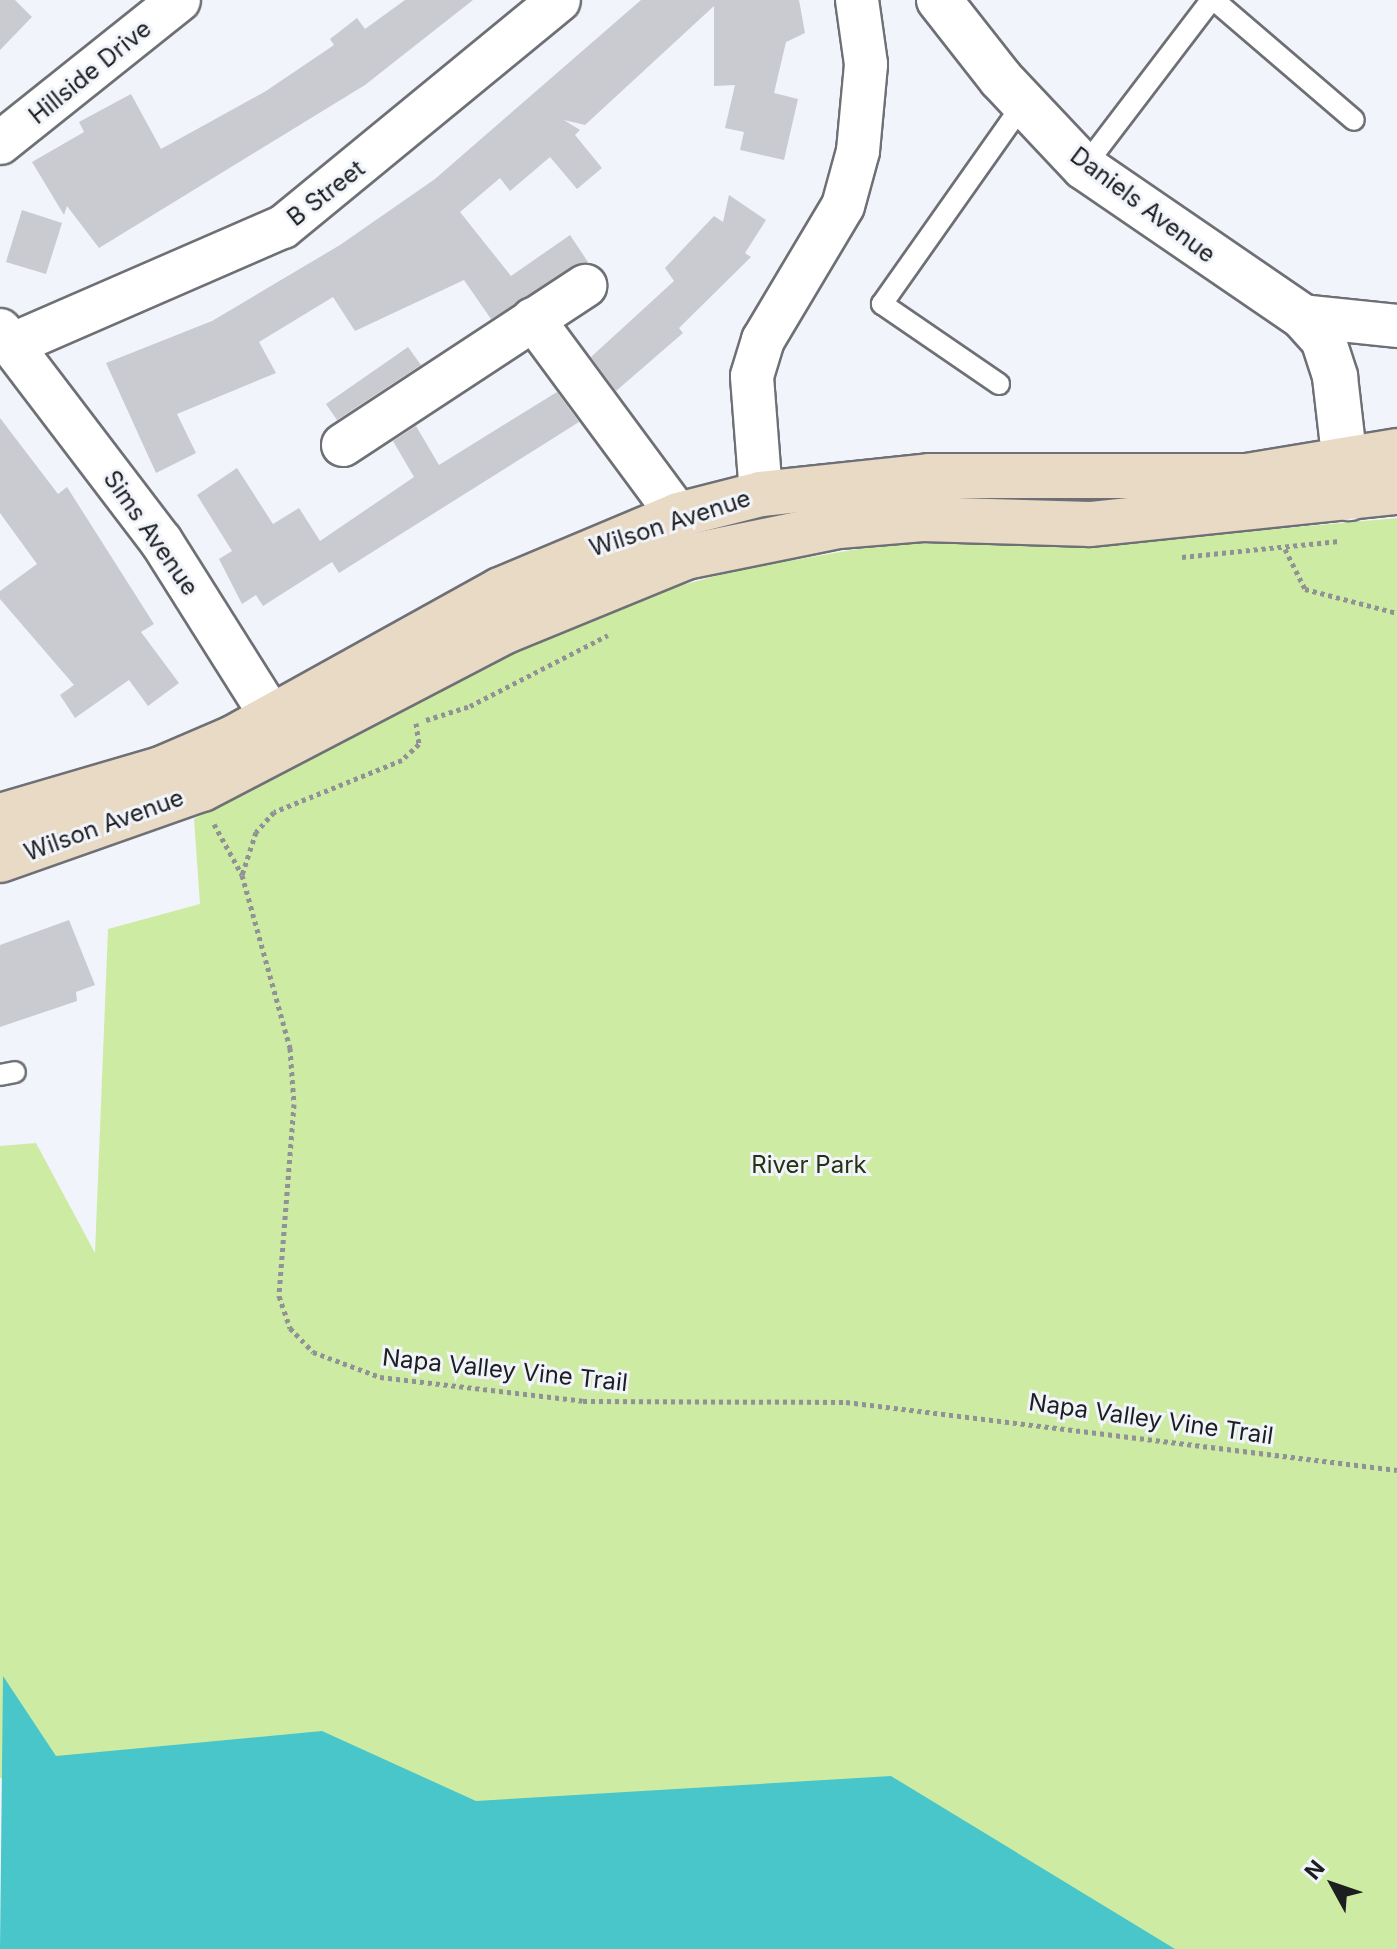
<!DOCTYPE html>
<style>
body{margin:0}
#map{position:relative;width:1397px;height:1949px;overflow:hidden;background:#f1f4fa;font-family:Inter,sans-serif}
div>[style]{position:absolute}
.green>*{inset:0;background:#ceeba4}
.water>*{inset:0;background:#48c6ca}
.building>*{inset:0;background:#c9cbd1}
.path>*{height:5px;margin-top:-2.5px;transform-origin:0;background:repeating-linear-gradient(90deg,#909296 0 4px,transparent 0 8px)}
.roads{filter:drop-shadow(2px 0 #6e7075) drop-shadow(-2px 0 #6e7075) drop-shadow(0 2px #6e7075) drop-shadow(0 -2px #6e7075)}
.service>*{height:20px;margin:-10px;padding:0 10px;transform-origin:10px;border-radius:10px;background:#fff}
.minor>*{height:42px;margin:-21px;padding:0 21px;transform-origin:21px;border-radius:21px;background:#fff}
.tertiary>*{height:44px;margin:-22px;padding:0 22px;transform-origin:22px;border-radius:22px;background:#fff}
.secondary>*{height:44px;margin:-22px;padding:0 22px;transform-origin:22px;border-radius:22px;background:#e8dac5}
span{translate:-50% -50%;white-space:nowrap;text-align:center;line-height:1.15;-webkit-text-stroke:6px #f1f4fa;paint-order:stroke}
.street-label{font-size:24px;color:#1d1e20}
.park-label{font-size:24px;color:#263311}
.north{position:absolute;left:1293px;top:1845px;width:80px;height:80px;-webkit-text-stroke:6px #f1f4fa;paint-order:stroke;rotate:310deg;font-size:22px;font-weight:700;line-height:32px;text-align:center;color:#1d1e20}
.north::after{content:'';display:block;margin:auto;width:28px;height:36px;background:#1d1e20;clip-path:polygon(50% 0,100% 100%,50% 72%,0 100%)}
</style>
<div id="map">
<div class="green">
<i style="clip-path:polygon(1397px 518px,1397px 1949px,1130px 1949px,611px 1818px,0 1778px,0 1146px,36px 1143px,95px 1253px,108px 929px,200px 904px,194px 819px,603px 607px,741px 569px,922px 538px,1133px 542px)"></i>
</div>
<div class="water">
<i style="clip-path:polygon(3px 1676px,56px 1756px,322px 1731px,476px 1801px,891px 1776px,1175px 1949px,0 1949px)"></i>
</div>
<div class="building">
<i style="clip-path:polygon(0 0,15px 0,32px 17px,0 50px)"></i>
<i style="clip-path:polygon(405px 0,473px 0,365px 85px,99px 248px,67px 206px,64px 215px,32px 162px,84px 132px,79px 122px,131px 94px,161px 149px,266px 91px,334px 45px,330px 39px,357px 18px,365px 29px)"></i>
<i style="clip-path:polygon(641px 0,799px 0,805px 33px,786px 42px,774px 93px,798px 99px,784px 160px,740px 150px,744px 132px,725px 128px,735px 85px,714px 86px,714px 6px,585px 125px,564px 120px,580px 130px,575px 135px,602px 168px,577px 189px,550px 157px,510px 191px,500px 178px,460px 212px,511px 276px,570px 235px,588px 262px,491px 319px,464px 280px,355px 331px,333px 297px,259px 342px,276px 373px,177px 414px,196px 453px,156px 473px,106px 363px,212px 321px,340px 245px,435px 179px)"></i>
<i style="clip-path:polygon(729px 195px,766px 220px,745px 253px,751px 257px,679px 328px,683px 333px,616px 391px,591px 357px,674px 281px,665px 268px,714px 216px,723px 222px)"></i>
<i style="clip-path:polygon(22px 210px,62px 223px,46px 274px,6px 262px)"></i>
<i style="clip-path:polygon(408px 347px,421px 365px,337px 420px,326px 404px)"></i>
<i style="clip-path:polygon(557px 392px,579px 422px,339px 573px,332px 562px,263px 606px,256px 595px,242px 604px,219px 559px,232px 551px,197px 495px,237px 468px,273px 524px,299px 508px,320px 541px,414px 477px,393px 441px,416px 426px,439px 465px)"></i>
<i style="clip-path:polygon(0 418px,58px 494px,67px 487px,154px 624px,141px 632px,179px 683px,148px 706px,129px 680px,75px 718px,60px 695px,74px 685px,0 599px,0 591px,37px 564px,0 513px)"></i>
<i style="clip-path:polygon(69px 920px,95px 985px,76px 992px,77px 1001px,0 1027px,0 945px)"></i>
</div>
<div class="path">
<i style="left:1285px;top:549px;width:45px;rotate:63.4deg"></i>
<i style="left:1305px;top:589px;width:95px;rotate:14.6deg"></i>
<i style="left:1182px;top:557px;width:158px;rotate:-5.8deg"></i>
<i style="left:426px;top:720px;width:46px;rotate:-17.7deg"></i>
<i style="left:470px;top:706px;width:155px;rotate:-27.2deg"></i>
<i style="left:416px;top:723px;width:21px;rotate:82deg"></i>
<i style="left:419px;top:744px;width:23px;rotate:137deg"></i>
<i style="left:402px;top:760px;width:138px;rotate:157.9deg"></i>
<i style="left:274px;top:812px;width:27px;rotate:132deg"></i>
<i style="left:256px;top:832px;width:45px;rotate:108deg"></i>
<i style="left:242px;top:875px;width:180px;rotate:74.5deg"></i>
<i style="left:290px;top:1048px;width:56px;rotate:85.9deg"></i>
<i style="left:294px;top:1104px;width:193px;rotate:94.5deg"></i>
<i style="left:279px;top:1296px;width:34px;rotate:71deg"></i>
<i style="left:290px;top:1328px;width:33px;rotate:46deg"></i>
<i style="left:313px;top:1352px;width:72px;rotate:20.5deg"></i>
<i style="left:380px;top:1377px;width:204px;rotate:6.7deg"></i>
<i style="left:583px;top:1401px;width:263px;rotate:0.2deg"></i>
<i style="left:846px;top:1402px;width:555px;rotate:7.04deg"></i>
<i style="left:214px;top:824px;width:58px;rotate:61.2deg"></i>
</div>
<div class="roads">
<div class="service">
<i style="left:1214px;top:0;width:184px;rotate:40.6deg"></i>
<i style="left:1084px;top:167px;width:210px;rotate:-52.7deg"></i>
<i style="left:999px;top:384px;width:142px;rotate:-145.6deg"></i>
<i style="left:882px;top:304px;width:245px;rotate:-54.8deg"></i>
<i style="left:0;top:1075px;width:15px;rotate:-11deg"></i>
</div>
<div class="minor">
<i style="left:0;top:143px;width:229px;rotate:-38.6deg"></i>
<i style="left:1302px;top:316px;width:96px;rotate:6deg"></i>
<i style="left:533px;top:319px;width:244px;rotate:53.5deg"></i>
<i style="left:0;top:330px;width:265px;rotate:52.7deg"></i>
<i style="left:161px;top:541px;width:240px;rotate:57.8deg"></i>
<i style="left:11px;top:345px;width:296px;rotate:-23.5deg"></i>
<i style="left:283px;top:227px;width:357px;rotate:-39.4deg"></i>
<i style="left:343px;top:445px;width:290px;rotate:-33.3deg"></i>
<i style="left:761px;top:494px;width:118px;rotate:-94.4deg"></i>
<i style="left:752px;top:376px;width:38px;rotate:-73deg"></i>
<i style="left:763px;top:340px;width:156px;rotate:-59.2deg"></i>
<i style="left:843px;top:206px;width:57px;rotate:-74.7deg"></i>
<i style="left:858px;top:151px;width:87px;rotate:-84.7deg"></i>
<i style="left:866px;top:64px;width:65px;rotate:-98deg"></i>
</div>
<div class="tertiary">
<i style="left:939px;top:0;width:100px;rotate:51.9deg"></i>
<i style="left:1001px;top:79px;width:121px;rotate:46.7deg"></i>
<i style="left:1084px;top:167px;width:264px;rotate:34.4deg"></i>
<i style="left:1302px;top:316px;width:31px;rotate:48deg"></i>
<i style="left:1323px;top:339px;width:40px;rotate:72deg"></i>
<i style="left:1335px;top:377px;width:122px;rotate:83.4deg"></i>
</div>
<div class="secondary">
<i style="left:0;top:816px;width:168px;rotate:-16.3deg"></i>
<i style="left:161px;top:769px;width:78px;rotate:-23.3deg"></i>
<i style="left:233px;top:738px;width:305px;rotate:-29deg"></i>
<i style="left:500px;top:590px;width:193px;rotate:-22.8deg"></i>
<i style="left:678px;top:515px;width:86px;rotate:-14.2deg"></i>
<i style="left:761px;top:494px;width:169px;rotate:-6.1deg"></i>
<i style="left:929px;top:476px;width:317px"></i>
<i style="left:1246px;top:476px;width:153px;rotate:-9.4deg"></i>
<i style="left:0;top:860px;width:214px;rotate:-19.4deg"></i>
<i style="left:202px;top:789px;width:345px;rotate:-27.5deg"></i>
<i style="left:508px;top:630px;width:192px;rotate:-22.3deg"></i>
<i style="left:686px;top:557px;width:156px;rotate:-11.5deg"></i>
<i style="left:839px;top:526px;width:84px;rotate:-4.8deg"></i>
<i style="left:923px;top:519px;width:167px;rotate:1.7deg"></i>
<i style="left:1090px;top:524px;width:309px;rotate:-6deg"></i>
</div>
</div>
<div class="street-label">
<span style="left:90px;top:72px;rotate:-39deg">Hillside Drive</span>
<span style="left:326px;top:193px;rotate:-38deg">B Street</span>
<span style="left:1143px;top:205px;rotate:37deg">Daniels Avenue</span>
<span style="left:670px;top:523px;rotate:-18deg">Wilson Avenue</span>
<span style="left:151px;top:533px;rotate:55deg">Sims Avenue</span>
<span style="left:104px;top:825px;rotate:-20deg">Wilson Avenue</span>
<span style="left:505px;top:1370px;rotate:6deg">Napa Valley Vine Trail</span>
<span style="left:1151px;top:1419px;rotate:8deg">Napa Valley Vine Trail</span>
</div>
<div class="park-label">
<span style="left:809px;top:1165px">River Park</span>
</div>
<div class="north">N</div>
</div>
